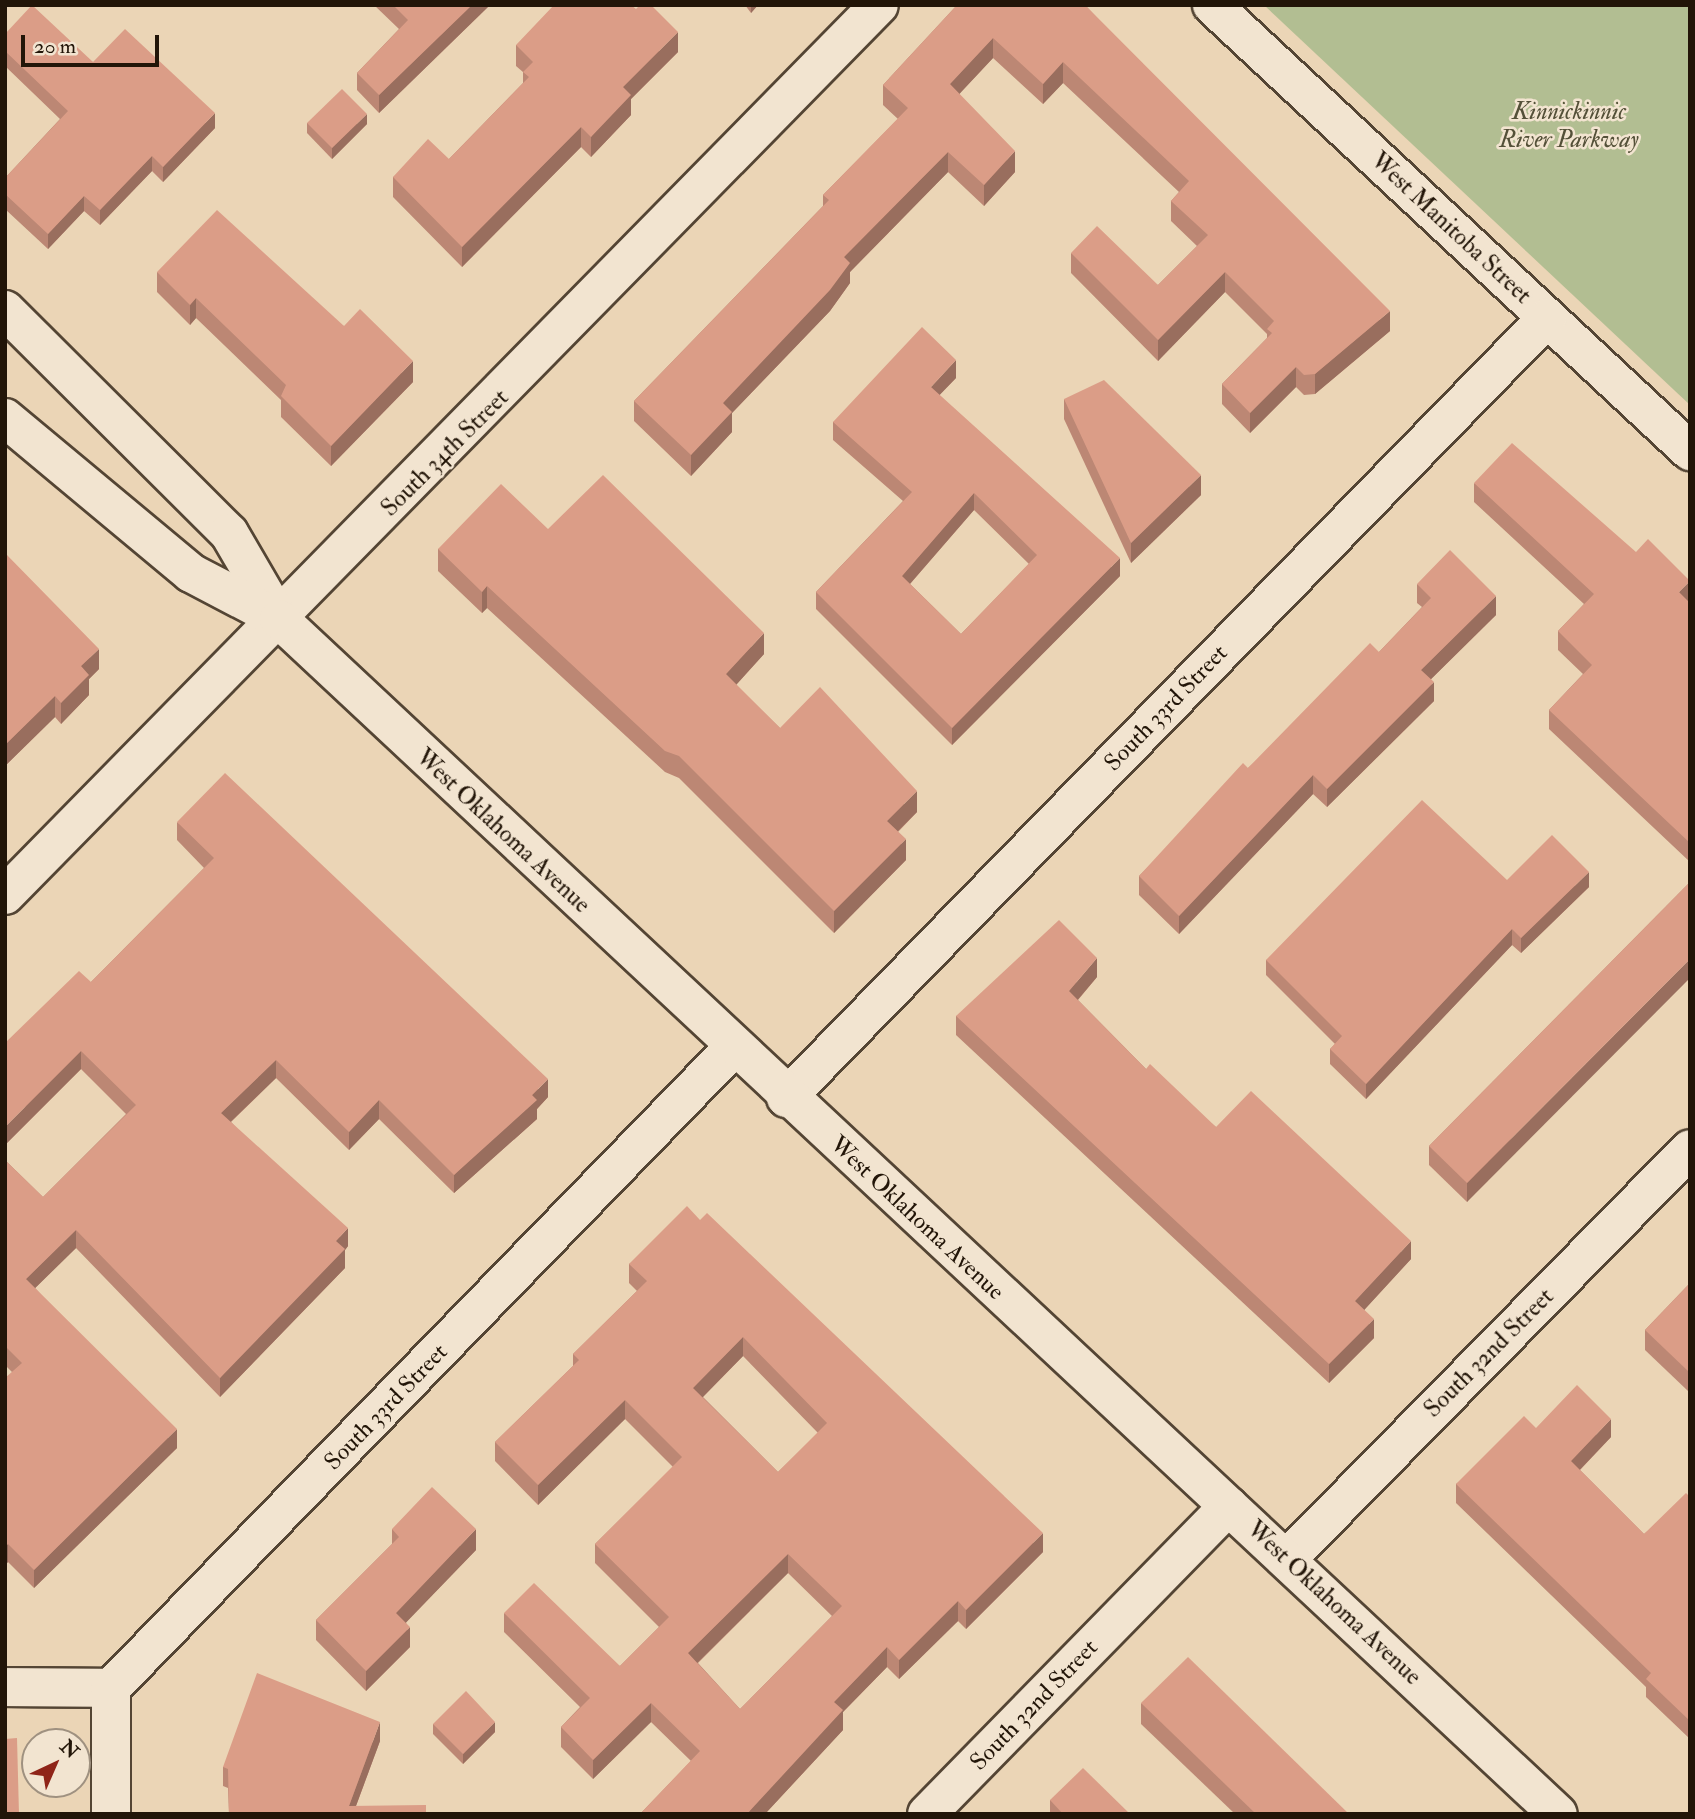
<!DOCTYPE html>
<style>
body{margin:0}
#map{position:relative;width:1695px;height:1819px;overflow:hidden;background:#ebd5b6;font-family:"IM FELL Double Pica",serif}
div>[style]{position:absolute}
.green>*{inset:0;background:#b2be92}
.roads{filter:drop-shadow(2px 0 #544534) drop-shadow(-2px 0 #544534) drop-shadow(0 2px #544534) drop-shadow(0 -2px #544534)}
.street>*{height:38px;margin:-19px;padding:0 19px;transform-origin:19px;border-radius:19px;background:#f2e4d0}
.secondary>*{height:38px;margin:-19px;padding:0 19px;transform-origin:19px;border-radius:19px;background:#f2e4d0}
.wall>*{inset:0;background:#bc8774}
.shaded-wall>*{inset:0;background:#996e5e}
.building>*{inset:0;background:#db9d87}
span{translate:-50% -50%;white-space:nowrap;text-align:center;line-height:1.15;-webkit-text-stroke:5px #f2e4d0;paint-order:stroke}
.park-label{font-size:24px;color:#545038;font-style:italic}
.street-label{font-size:24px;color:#221508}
.frame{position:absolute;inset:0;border:7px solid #221508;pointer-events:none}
.north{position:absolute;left:21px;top:1728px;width:70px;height:70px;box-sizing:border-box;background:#f2e4d0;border:2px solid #9f9180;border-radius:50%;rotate:44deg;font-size:19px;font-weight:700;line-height:28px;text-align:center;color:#221508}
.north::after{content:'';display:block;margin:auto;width:24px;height:32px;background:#8f2418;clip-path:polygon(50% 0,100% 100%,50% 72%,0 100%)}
.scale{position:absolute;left:21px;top:35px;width:138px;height:32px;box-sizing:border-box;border:4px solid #221508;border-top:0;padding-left:9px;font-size:21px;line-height:24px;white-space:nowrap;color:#221508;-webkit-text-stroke:5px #f2e4d0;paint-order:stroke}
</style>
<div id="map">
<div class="green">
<i style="clip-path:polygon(1264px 5px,1690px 5px,1690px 405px)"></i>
</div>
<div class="roads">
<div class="street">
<i style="left:1212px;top:5px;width:654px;rotate:43.02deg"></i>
<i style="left:5px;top:895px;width:1247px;rotate:-45.52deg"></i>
<i style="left:786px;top:1098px;width:1090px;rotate:-45.71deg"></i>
<i style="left:1288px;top:1558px;width:573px;rotate:-45.49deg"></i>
<i style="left:5px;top:1687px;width:106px;rotate:0.5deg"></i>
<i style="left:111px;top:1688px;width:892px;rotate:-45.82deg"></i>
<i style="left:111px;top:1688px;width:126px;rotate:90deg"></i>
<i style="left:927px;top:1814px;width:431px;rotate:-45.6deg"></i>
</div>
<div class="secondary">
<i style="left:5px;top:310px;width:316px;rotate:44.9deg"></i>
<i style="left:229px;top:533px;width:99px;rotate:59.8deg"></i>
<i style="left:5px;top:418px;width:242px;rotate:39.8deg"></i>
<i style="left:191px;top:573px;width:99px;rotate:27.6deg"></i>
<i style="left:279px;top:619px;width:1750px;rotate:43.06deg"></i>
</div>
</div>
<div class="wall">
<i style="clip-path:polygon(374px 5px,490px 5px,379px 113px,357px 90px,357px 73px,399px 29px)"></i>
<i style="clip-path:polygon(745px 5px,758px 5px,751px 13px)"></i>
<i style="clip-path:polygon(957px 5px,1085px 5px,1390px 331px,1315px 394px,1304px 395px,1296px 387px,1250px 433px,1222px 404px,1222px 384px,1267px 338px,1267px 334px,1225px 292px,1158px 361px,1071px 273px,1071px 253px,1158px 285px,1197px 246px,1171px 221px,1171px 201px,1179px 192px,1063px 83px,1043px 104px,993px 58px,959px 94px,1015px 172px,984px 206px,948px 172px,850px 272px,850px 283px,830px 311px,732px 413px,732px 432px,691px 476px,634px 421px,634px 401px,823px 206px,823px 195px,898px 119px,883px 105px,883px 85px)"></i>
<i style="clip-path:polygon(5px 34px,93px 62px,215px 128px,163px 182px,152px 171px,100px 225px,84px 211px,48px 249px,5px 209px,5px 178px,60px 119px,5px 66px)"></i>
<i style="clip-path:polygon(516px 45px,678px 52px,631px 99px,631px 115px,591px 157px,581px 147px,462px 267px,393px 197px,393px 177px,449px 159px,523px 83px,523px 72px,516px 66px)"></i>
<i style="clip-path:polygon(307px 123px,367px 124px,332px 159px,307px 133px)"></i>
<i style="clip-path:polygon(157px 272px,344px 326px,413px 382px,331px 466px,281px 417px,281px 400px,196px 318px,190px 325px,157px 292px)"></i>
<i style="clip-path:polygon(evenodd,956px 378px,939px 395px,1120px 576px,952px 745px,816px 609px,816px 592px,903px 501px,833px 440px,833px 422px,956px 378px,974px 510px,1029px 564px,961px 634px,910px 584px,974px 510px)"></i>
<i style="clip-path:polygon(1064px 399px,1201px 495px,1131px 563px,1064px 419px)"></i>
<i style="clip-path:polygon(1474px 483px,1690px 600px,1688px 601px,1690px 603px,1690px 862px,1549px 729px,1549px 710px,1583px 674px,1558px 650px,1558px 631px,1584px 604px,1474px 502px)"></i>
<i style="clip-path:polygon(548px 529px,764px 654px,736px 685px,780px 728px,917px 812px,898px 832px,906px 860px,834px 933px,679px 778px,665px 772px,487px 608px,482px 613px,438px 571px,438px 549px)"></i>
<i style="clip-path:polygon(5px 553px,99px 669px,89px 679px,89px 695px,61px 724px,55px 717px,5px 766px)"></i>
<i style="clip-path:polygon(1417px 584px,1496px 615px,1431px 679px,1434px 701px,1327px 807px,1313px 794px,1179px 934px,1139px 895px,1139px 876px,1248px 768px,1379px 652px,1422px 607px,1417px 603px)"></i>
<i style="clip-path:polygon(177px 822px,548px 1097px,537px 1109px,537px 1119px,454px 1193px,379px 1119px,349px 1150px,276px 1078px,231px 1122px,348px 1246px,345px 1250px,345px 1268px,220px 1397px,76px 1248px,35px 1288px,177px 1448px,34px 1588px,8px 1562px,5px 1565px,12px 1372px,5px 1365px,5px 1160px,43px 1197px,126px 1114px,81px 1069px,5px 1145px,91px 982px,204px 868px,177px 840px)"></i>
<i style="clip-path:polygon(1507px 880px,1589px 887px,1521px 953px,1512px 945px,1366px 1099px,1330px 1064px,1330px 1049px,1335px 1044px,1266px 975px,1266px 960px)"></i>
<i style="clip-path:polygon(1690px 882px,1467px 1202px,1429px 1165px,1429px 1146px)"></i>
<i style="clip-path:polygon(1097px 977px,1078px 1000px,1146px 1069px,1216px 1127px,1411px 1259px,1364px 1310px,1374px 1338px,1329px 1383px,956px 1035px,956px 1016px)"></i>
<i style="clip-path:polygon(evenodd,700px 1220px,1043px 1552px,966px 1629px,958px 1621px,899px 1679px,887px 1667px,843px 1712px,843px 1730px,765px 1814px,640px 1814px,691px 1761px,651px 1722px,593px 1779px,561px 1747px,561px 1727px,580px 1707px,504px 1632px,504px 1613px,620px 1666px,659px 1627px,595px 1563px,595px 1544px,673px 1467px,625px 1419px,538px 1505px,495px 1461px,495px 1442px,573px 1366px,573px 1354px,637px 1291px,629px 1283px,629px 1264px,700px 1220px,743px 1356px,818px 1433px,778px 1472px,703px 1397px,743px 1356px,700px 1220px,788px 1573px,832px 1616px,740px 1709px,698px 1663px,788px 1573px)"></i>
<i style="clip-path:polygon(1690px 1283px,1690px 1389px,1688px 1391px,1645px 1350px,1645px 1330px)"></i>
<i style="clip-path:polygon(1536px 1428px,1611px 1437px,1580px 1470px,1644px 1534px,1690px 1497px,1690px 1739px,1646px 1697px,1646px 1687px,1456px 1503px,1456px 1484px)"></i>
<i style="clip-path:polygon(392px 1529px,476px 1550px,406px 1622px,410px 1647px,366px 1691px,316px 1640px,316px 1620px,392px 1544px)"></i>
<i style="clip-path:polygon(1141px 1703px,1349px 1814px,1235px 1814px,1141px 1724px)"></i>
<i style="clip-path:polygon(433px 1724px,495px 1732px,463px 1764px,433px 1734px)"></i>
<i style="clip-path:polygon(380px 1741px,356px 1806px,229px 1814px,228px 1788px,223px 1786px,223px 1767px)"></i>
<i style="clip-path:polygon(1050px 1800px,1130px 1814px,1050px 1814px)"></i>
</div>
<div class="shaded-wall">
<i style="clip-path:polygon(472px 5px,490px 5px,379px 113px,379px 95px)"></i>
<i style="clip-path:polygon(751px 5px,758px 5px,751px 13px)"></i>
<i style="clip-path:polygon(678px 32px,678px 52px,631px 99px,631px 115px,591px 157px,591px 137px,623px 87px)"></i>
<i style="clip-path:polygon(993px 38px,993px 58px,950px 104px,950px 84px)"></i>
<i style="clip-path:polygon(1063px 62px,1063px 83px,1043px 104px,1043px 84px)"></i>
<i style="clip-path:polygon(215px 113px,215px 128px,163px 182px,163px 167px)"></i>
<i style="clip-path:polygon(367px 114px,367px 124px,332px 159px,332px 148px)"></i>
<i style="clip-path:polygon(581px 127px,581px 147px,462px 267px,462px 247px)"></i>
<i style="clip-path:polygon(1015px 151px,1015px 172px,984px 206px,984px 185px)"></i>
<i style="clip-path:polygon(948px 152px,948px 172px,850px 272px,850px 283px,830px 311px,732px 413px,732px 432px,691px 476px,691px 455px,723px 403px,844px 257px)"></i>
<i style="clip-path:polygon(152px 156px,152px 171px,100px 225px,100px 210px)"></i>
<i style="clip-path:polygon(84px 196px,84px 211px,48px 249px,48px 234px)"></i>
<i style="clip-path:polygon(1225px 272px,1225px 292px,1158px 361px,1158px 340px)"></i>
<i style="clip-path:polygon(196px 298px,196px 318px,190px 325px,190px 305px)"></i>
<i style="clip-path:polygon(1390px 311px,1390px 331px,1315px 394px,1315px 374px)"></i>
<i style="clip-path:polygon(956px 360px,956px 378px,931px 404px,931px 387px)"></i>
<i style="clip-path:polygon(413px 361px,413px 382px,331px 466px,331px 446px)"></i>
<i style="clip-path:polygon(1296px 367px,1296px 387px,1250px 433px,1250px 413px)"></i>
<i style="clip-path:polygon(1201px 475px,1201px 495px,1131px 563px,1131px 543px)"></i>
<i style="clip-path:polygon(974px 493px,974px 510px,902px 593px,902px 576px)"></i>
<i style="clip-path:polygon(1120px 558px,1120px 576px,952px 745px,952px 728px)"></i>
<i style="clip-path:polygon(1690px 581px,1690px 600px,1679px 611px,1679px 592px)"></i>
<i style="clip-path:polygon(487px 586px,487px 608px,482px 613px,482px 592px)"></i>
<i style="clip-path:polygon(1496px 596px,1496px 615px,1421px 689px,1421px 670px)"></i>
<i style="clip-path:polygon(764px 633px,764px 654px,726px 696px,726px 674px)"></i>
<i style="clip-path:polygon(99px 649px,99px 669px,89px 679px,89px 695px,61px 724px,61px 703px,81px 666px)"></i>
<i style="clip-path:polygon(1434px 682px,1434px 701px,1327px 807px,1327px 789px)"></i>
<i style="clip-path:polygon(55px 696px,55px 717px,5px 766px,5px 745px)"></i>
<i style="clip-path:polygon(1313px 775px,1313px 794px,1179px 934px,1179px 916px)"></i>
<i style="clip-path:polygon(917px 791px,917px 812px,887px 842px,887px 821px)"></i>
<i style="clip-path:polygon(906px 839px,906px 860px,834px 933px,834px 911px)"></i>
<i style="clip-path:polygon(1589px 872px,1589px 887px,1521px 953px,1521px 938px)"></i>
<i style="clip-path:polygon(1512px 929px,1512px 945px,1366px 1099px,1366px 1084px)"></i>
<i style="clip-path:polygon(1097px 958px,1097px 977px,1069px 1010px,1069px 991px)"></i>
<i style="clip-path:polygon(1690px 959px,1690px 978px,1467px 1202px,1467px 1183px)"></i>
<i style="clip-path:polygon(81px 1051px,81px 1069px,5px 1145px,5px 1127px)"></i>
<i style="clip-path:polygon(276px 1060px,276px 1078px,221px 1131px,221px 1113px)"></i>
<i style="clip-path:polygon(548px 1079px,548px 1097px,537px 1109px,537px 1119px,454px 1193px,454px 1175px)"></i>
<i style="clip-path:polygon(379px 1100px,379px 1119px,349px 1150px,349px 1132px)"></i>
<i style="clip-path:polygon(348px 1228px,348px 1246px,345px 1250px,345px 1268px,220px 1397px,220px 1378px,336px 1241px)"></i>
<i style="clip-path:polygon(76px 1230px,76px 1248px,26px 1297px,26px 1279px)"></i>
<i style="clip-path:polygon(1411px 1241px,1411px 1259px,1355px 1320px,1355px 1301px)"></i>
<i style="clip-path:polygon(1374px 1319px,1374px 1338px,1329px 1383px,1329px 1364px)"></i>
<i style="clip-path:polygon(743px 1337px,743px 1356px,693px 1407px,693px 1388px)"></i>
<i style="clip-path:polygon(1690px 1369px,1690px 1389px,1688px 1391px,1688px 1371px)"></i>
<i style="clip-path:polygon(625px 1400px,625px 1419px,538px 1505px,538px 1485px)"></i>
<i style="clip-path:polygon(1611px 1419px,1611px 1437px,1571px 1479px,1571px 1461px)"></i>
<i style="clip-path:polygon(177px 1429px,177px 1448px,34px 1588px,34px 1570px)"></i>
<i style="clip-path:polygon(476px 1529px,476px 1550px,396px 1633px,396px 1613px)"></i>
<i style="clip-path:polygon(1043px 1533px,1043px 1552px,966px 1629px,966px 1610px)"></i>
<i style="clip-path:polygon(8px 1544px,8px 1562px,5px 1565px,5px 1547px)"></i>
<i style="clip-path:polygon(788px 1554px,788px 1573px,688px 1672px,688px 1653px)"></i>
<i style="clip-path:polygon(958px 1601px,958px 1621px,899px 1679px,899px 1660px)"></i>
<i style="clip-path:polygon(410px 1627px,410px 1647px,366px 1691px,366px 1671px)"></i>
<i style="clip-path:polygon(887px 1647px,887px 1667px,843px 1712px,843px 1730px,765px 1814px,747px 1814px,834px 1702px)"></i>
<i style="clip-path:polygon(651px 1703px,651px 1722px,593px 1779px,593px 1760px)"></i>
<i style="clip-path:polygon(380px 1722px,380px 1741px,353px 1814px,349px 1806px)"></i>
<i style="clip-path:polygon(495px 1722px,495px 1732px,463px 1764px,463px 1754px)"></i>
</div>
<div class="building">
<i style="clip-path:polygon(32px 5px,93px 62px,125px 29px,215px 113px,163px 167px,152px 156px,100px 210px,84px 196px,48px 234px,5px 194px,5px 178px,68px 111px,5px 51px,5px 34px)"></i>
<i style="clip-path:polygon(393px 5px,472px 5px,379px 95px,357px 73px,408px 20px)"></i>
<i style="clip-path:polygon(554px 5px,631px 5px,636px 9px,640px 5px,651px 5px,678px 32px,623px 87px,631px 95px,591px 137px,581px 127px,462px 247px,393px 177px,428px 139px,449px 159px,529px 77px,523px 72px,533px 62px,516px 45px)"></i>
<i style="clip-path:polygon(957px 5px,1085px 5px,1390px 311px,1315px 374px,1304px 375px,1296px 367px,1250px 413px,1222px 384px,1272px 333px,1267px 329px,1274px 321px,1225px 272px,1158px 340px,1071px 253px,1097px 226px,1158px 285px,1208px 235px,1171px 201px,1189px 181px,1063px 62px,1043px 84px,993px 38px,950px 84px,1015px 151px,984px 185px,948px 152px,844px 257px,850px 263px,830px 290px,723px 403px,732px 412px,691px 455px,634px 401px,829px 200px,823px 195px,908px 108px,883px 85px)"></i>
<i style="clip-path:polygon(342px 89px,367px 114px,332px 148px,307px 123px)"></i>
<i style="clip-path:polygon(217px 210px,344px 326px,360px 309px,413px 361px,331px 446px,281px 396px,286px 385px,196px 298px,190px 305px,157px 272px)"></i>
<i style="clip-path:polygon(evenodd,922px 327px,956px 360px,931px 387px,1120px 558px,952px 728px,816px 592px,912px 492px,833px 422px,922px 327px,974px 493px,1037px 555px,961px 634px,902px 576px,974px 493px)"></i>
<i style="clip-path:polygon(1104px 380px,1201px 475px,1131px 543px,1064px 399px)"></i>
<i style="clip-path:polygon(1512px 443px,1636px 552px,1648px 539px,1690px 581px,1679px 592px,1690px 603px,1690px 843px,1549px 710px,1592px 665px,1558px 631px,1594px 594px,1474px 483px)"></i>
<i style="clip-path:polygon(603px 475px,764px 633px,726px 674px,780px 728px,820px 687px,917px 791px,887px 821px,906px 839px,834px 911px,679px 756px,665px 751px,487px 586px,482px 592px,438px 549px,501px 484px,548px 529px)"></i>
<i style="clip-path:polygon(1450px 550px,1496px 596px,1421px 670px,1434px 682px,1327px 789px,1313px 775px,1179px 916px,1139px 876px,1243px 763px,1248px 768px,1370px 643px,1379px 652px,1431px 598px,1417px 584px)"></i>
<i style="clip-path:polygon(5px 553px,99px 649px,81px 666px,89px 675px,61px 703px,55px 696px,5px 745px)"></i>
<i style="clip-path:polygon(225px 773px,548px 1079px,532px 1095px,537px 1100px,454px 1175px,379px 1100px,349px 1132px,276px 1060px,221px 1113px,348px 1228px,336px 1241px,345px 1249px,220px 1378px,76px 1230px,26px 1279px,177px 1429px,34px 1570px,8px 1544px,5px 1547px,5px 1378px,22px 1363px,5px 1346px,5px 1160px,43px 1197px,136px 1105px,81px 1051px,5px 1127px,5px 1043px,79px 971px,91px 982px,214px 858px,177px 822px)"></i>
<i style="clip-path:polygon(1422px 800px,1507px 880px,1552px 835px,1589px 872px,1521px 938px,1512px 929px,1366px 1084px,1330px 1049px,1342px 1036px,1266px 960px)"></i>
<i style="clip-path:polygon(1690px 882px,1690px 959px,1467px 1183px,1429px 1146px)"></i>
<i style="clip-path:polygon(1059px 920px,1097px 958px,1069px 991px,1146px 1069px,1150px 1064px,1216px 1127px,1251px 1091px,1411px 1241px,1355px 1301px,1374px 1319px,1329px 1364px,956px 1016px)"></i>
<i style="clip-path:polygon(evenodd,687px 1206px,700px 1220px,707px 1213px,1043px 1533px,966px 1610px,958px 1601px,899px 1660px,887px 1647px,834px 1702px,843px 1710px,747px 1814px,640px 1814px,700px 1751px,651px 1703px,593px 1760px,561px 1727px,590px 1698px,504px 1613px,534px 1583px,620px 1666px,669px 1617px,595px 1544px,682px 1457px,625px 1400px,538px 1485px,495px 1442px,579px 1360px,573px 1354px,647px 1281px,629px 1264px,687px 1206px,743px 1337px,827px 1423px,778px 1472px,693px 1388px,743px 1337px,687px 1206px,788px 1554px,842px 1606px,740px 1709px,688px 1653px,788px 1554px)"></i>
<i style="clip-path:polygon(1690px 1283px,1690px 1369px,1688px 1371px,1645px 1330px)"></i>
<i style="clip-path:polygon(1577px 1385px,1611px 1419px,1571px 1461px,1644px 1534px,1686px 1493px,1690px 1497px,1690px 1721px,1646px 1679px,1651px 1673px,1456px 1484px,1524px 1416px,1536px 1428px)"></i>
<i style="clip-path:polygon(432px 1487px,476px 1529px,396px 1613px,410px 1627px,366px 1671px,316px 1620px,399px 1537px,392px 1529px)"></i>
<i style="clip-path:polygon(1188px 1657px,1349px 1814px,1256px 1814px,1141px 1703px)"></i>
<i style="clip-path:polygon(257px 1673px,380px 1722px,349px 1806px,426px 1805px,426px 1814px,229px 1814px,228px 1769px,223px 1767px)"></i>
<i style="clip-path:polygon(466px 1691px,495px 1722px,463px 1754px,433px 1724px)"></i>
<i style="clip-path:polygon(17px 1738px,19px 1814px,5px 1814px,5px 1739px)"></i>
<i style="clip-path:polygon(1083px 1768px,1130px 1814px,1063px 1814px,1050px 1800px)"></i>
</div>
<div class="park-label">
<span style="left:1569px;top:126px">Kinnickinnic<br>River Parkway</span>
</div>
<div class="street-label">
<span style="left:1451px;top:228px;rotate:43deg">West Manitoba Street</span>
<span style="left:445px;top:453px;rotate:-45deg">South 34th Street</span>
<span style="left:1166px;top:708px;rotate:-46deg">South 33rd Street</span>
<span style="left:503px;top:831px;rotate:43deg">West Oklahoma Avenue</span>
<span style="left:917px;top:1218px;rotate:43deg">West Oklahoma Avenue</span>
<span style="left:1489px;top:1353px;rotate:-45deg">South 32nd Street</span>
<span style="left:386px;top:1407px;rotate:-46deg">South 33rd Street</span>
<span style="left:1334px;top:1603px;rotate:43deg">West Oklahoma Avenue</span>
<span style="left:1034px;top:1705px;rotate:-46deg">South 32nd Street</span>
</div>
<div class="frame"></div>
<div class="north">N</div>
<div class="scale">20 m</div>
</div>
